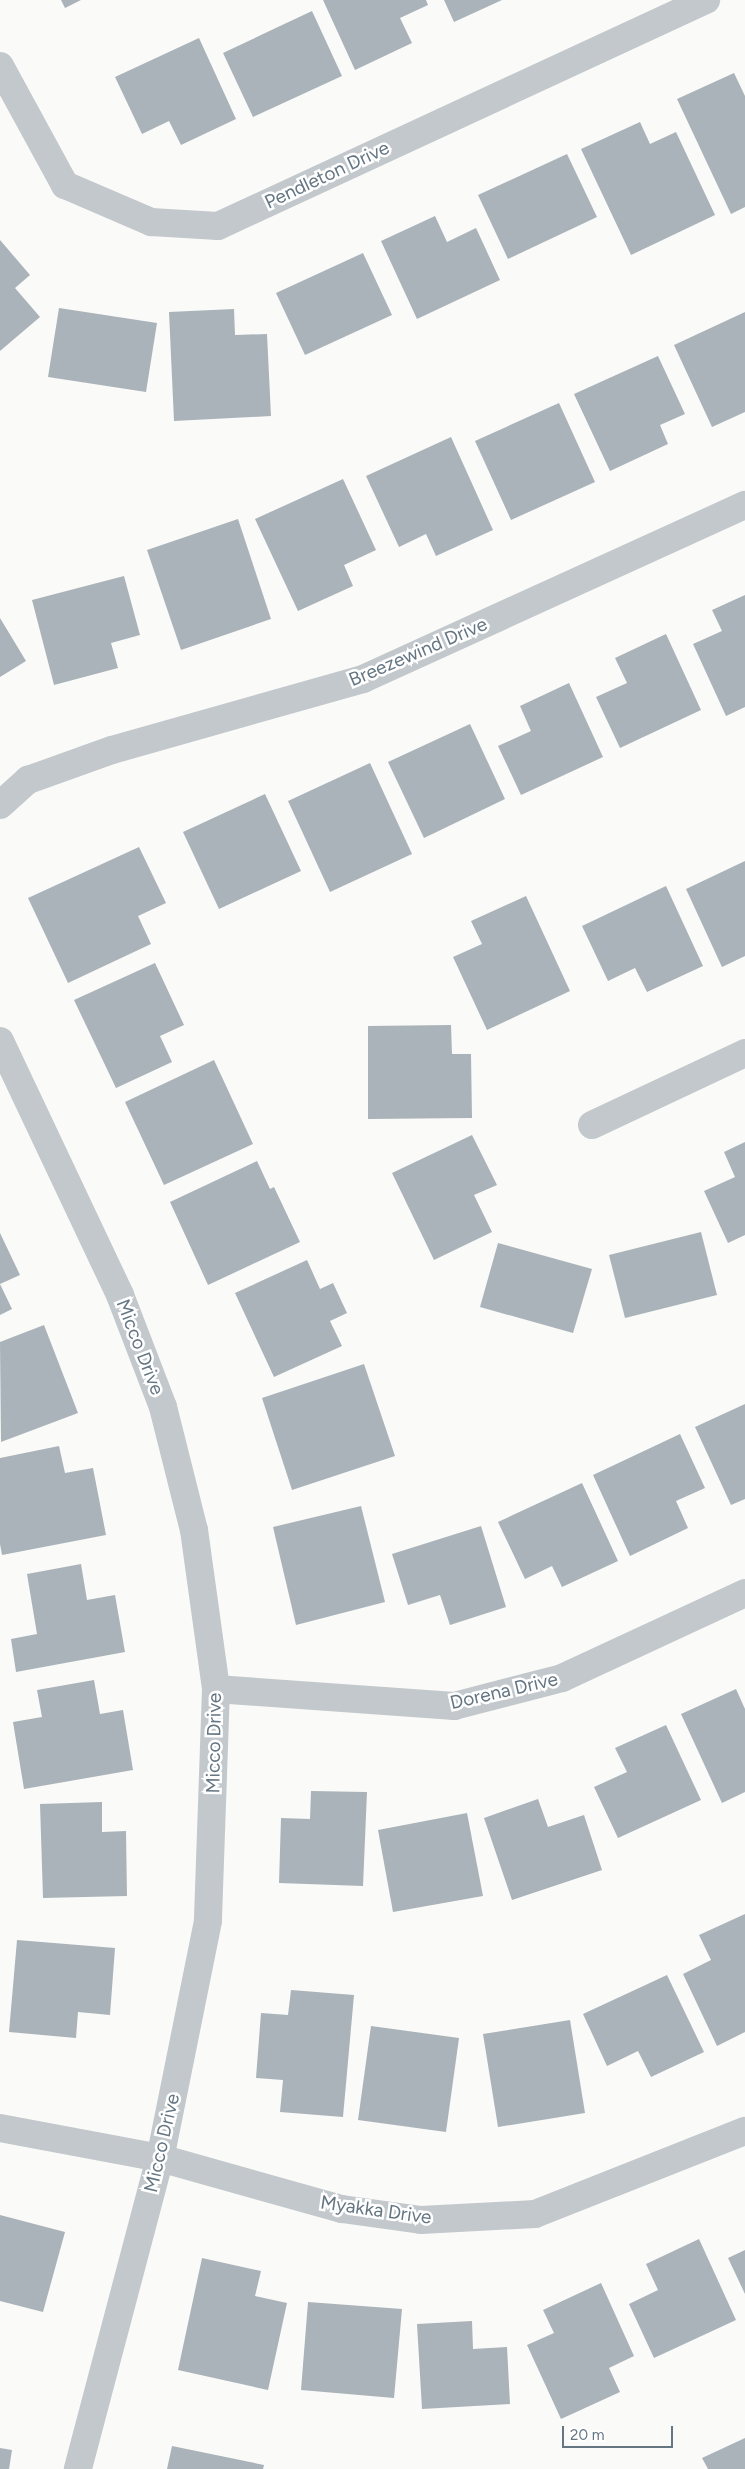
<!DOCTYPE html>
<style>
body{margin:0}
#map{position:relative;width:745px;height:2469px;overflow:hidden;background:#fafaf8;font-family:Figtree,sans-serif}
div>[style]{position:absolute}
.building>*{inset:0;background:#aab3b9}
.minor>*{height:28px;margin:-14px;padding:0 14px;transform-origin:14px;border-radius:14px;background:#c3c8cc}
span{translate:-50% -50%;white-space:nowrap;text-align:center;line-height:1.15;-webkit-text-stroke:5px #fff;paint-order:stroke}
.street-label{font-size:19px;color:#657683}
.scale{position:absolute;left:562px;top:2426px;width:111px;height:22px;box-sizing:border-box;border:2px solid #657683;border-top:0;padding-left:6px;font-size:15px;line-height:18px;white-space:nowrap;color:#657683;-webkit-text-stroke:4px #fff;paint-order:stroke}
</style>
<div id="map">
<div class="building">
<i style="clip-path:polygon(61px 0,81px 0,65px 8px)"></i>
<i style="clip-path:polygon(323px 0,426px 0,428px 5px,400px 18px,412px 43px,355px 70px)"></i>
<i style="clip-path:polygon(444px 0,502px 0,454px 22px)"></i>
<i style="clip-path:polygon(312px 11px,342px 76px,253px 117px,223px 53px)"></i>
<i style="clip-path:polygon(199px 38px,236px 119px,181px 145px,169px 121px,142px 134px,115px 77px)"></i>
<i style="clip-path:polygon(734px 73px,745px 96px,745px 207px,731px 214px,677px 99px)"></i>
<i style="clip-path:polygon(640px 122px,650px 144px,676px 132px,715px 215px,631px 255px,581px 149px)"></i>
<i style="clip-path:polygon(567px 154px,597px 217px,508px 259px,478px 195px)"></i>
<i style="clip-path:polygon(435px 216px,447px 242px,476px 228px,500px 280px,417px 319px,381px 241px)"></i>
<i style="clip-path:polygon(0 240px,30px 275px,15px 288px,40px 317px,0 351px)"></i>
<i style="clip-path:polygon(363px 253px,392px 315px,305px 355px,276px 293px)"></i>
<i style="clip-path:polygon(59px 308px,157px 323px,146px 392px,48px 377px)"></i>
<i style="clip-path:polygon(234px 309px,235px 335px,267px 334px,271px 416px,174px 421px,169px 312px)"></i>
<i style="clip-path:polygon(745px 312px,745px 412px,712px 427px,674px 345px)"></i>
<i style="clip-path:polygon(658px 356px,685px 414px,660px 425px,668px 444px,610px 471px,574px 394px)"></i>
<i style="clip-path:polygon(559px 403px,595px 482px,511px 520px,475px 441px)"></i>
<i style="clip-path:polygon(451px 437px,493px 530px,436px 556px,426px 534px,399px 547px,366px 476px)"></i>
<i style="clip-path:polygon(343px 479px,376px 550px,344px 565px,353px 586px,298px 611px,255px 519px)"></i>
<i style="clip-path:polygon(238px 519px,271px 619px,181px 650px,147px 550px)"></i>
<i style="clip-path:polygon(124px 576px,140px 635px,111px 643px,118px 668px,54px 685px,32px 600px)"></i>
<i style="clip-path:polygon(745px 595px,745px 707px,726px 716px,693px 644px,722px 631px,712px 610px)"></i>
<i style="clip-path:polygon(0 618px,26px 661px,0 677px)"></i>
<i style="clip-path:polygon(666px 634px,701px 710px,620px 748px,596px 697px,627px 683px,615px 658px)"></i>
<i style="clip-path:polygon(569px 683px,603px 757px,521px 795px,498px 746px,531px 731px,520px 706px)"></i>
<i style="clip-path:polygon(470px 724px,505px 799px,424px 838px,388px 762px)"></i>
<i style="clip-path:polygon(370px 763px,412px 854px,330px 892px,288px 801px)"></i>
<i style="clip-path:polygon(265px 794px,301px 871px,219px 909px,183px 832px)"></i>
<i style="clip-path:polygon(139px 847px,166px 903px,138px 916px,151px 944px,68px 983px,28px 898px)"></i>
<i style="clip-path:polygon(745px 861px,745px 956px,722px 967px,686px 889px)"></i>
<i style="clip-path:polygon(666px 886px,703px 966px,647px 992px,635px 968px,608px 981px,582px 926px)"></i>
<i style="clip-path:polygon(526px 896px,570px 991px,487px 1030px,453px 957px,482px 944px,471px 921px)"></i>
<i style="clip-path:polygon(155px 963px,184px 1025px,160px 1036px,172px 1062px,116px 1088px,74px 1000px)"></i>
<i style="clip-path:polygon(451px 1025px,452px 1054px,471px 1054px,472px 1118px,368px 1119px,368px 1026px)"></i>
<i style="clip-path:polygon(214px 1060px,253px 1144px,164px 1185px,125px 1102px)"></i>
<i style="clip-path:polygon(472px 1135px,497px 1185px,474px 1195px,492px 1232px,434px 1260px,392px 1173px)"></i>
<i style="clip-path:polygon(745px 1142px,745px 1235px,728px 1243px,704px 1191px,735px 1177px,724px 1152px)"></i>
<i style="clip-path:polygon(257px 1161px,270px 1189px,274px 1187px,300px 1242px,208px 1285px,170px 1202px)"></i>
<i style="clip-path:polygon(701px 1232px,717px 1295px,625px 1318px,609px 1255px)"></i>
<i style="clip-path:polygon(0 1233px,20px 1275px,0 1284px)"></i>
<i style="clip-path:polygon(498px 1243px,592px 1269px,573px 1333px,480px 1307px)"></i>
<i style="clip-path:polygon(307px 1260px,320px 1289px,333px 1283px,347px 1313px,330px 1321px,342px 1346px,274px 1377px,235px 1293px)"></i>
<i style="clip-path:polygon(0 1284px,12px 1309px,0 1315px)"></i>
<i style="clip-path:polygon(44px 1325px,78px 1413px,1px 1442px,0 1342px)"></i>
<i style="clip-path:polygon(364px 1364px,395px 1456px,292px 1490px,262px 1398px)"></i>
<i style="clip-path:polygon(745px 1404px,745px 1499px,731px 1505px,695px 1427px)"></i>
<i style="clip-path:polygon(680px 1434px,705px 1488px,676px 1501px,688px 1528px,630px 1556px,593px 1475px)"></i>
<i style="clip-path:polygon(59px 1446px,65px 1473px,93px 1468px,106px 1535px,2px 1555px,0 1544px,0 1458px)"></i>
<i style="clip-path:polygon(582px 1483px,618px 1561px,562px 1587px,552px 1566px,525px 1579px,498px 1522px)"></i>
<i style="clip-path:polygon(361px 1506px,385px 1602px,296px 1625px,273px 1527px)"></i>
<i style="clip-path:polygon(481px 1526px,506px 1607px,450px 1625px,440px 1595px,408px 1605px,392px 1554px)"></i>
<i style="clip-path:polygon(81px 1564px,87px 1600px,115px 1595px,125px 1652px,16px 1672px,11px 1639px,37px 1634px,27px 1574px)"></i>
<i style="clip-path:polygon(94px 1680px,100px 1714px,123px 1710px,133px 1770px,24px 1789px,13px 1722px,42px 1717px,37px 1690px)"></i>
<i style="clip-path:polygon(736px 1689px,745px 1709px,745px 1792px,722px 1803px,681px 1714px)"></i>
<i style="clip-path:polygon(666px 1725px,701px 1800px,618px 1838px,594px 1787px,627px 1772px,615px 1748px)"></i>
<i style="clip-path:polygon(311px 1791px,367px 1792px,363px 1886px,279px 1883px,281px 1818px,310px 1819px)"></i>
<i style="clip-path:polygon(538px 1799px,548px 1827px,584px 1815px,602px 1870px,512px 1900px,484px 1818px)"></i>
<i style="clip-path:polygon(102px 1802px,102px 1832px,126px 1831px,127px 1896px,43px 1898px,40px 1804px)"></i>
<i style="clip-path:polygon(467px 1813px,483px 1896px,393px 1912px,378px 1830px)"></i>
<i style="clip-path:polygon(745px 1914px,745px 2032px,717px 2046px,683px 1974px,711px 1960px,699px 1935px)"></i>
<i style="clip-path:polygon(17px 1940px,115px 1948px,110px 2015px,78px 2012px,76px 2038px,9px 2032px)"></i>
<i style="clip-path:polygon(667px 1975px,704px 2052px,651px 2077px,638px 2051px,607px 2066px,583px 2014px)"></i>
<i style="clip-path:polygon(291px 1990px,354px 1995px,343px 2117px,280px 2112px,283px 2080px,256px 2078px,261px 2013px,288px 2015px)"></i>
<i style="clip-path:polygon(570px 2020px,585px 2113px,498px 2127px,483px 2034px)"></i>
<i style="clip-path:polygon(371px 2026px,459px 2038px,446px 2132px,358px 2120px)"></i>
<i style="clip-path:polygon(0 2215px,65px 2232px,43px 2312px,0 2301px)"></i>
<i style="clip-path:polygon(699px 2239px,736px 2320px,654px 2358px,629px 2304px,658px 2290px,646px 2264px)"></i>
<i style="clip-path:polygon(745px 2250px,745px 2294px,728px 2258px)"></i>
<i style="clip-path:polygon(202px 2258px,261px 2271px,255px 2296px,287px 2303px,268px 2390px,178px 2370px)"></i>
<i style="clip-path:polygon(601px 2283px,634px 2356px,609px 2368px,620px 2392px,561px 2419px,527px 2345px,554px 2333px,543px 2310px)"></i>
<i style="clip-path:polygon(308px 2302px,402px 2309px,394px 2398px,301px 2390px)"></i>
<i style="clip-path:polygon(472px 2321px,473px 2349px,507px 2347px,510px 2404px,422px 2409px,417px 2324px)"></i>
<i style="clip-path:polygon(745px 2438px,745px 2469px,708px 2469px,702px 2458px)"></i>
<i style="clip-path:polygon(172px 2446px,264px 2465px,263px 2469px,167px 2469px)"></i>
<i style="clip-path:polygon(0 2448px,12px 2450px,9px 2469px,0 2469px)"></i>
</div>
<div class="minor">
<i style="left:0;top:66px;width:136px;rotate:61.4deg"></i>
<i style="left:65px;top:185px;width:94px;rotate:23.3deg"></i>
<i style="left:151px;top:222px;width:67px;rotate:3.4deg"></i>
<i style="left:218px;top:226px;width:538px;rotate:-24.85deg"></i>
<i style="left:0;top:805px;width:38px;rotate:-42deg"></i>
<i style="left:28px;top:780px;width:89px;rotate:-19.7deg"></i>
<i style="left:112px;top:750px;width:261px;rotate:-15.8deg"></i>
<i style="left:363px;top:679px;width:420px;rotate:-24.5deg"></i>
<i style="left:0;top:1041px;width:281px;rotate:64.7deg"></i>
<i style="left:120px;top:1295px;width:120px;rotate:69deg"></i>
<i style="left:163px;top:1407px;width:127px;rotate:75.9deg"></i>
<i style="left:194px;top:1530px;width:161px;rotate:82.1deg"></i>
<i style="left:216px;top:1689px;width:232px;rotate:92deg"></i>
<i style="left:208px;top:1921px;width:242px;rotate:101.4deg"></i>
<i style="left:160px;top:2158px;width:322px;rotate:104.8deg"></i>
<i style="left:592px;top:1125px;width:169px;rotate:-25.2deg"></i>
<i style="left:216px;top:1689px;width:239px;rotate:4.1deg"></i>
<i style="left:454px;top:1706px;width:112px;rotate:-14.5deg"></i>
<i style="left:562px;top:1678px;width:202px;rotate:-24.9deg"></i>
<i style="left:0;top:2128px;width:163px;rotate:10.6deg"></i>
<i style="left:160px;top:2158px;width:189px;rotate:15.7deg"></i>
<i style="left:342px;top:2209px;width:80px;rotate:7.9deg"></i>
<i style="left:421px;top:2220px;width:114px;rotate:-3deg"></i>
<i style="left:535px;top:2214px;width:226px;rotate:-21.6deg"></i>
</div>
<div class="street-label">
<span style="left:327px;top:175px;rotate:-25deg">Pendleton Drive</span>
<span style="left:418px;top:652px;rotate:-23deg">Breezewind Drive</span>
<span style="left:140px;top:1347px;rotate:69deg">Micco Drive</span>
<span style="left:504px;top:1691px;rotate:-13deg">Dorena Drive</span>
<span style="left:214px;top:1743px;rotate:-89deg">Micco Drive</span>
<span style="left:162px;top:2143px;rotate:-77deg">Micco Drive</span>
<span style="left:376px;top:2210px;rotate:8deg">Myakka Drive</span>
</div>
<div class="scale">20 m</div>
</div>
